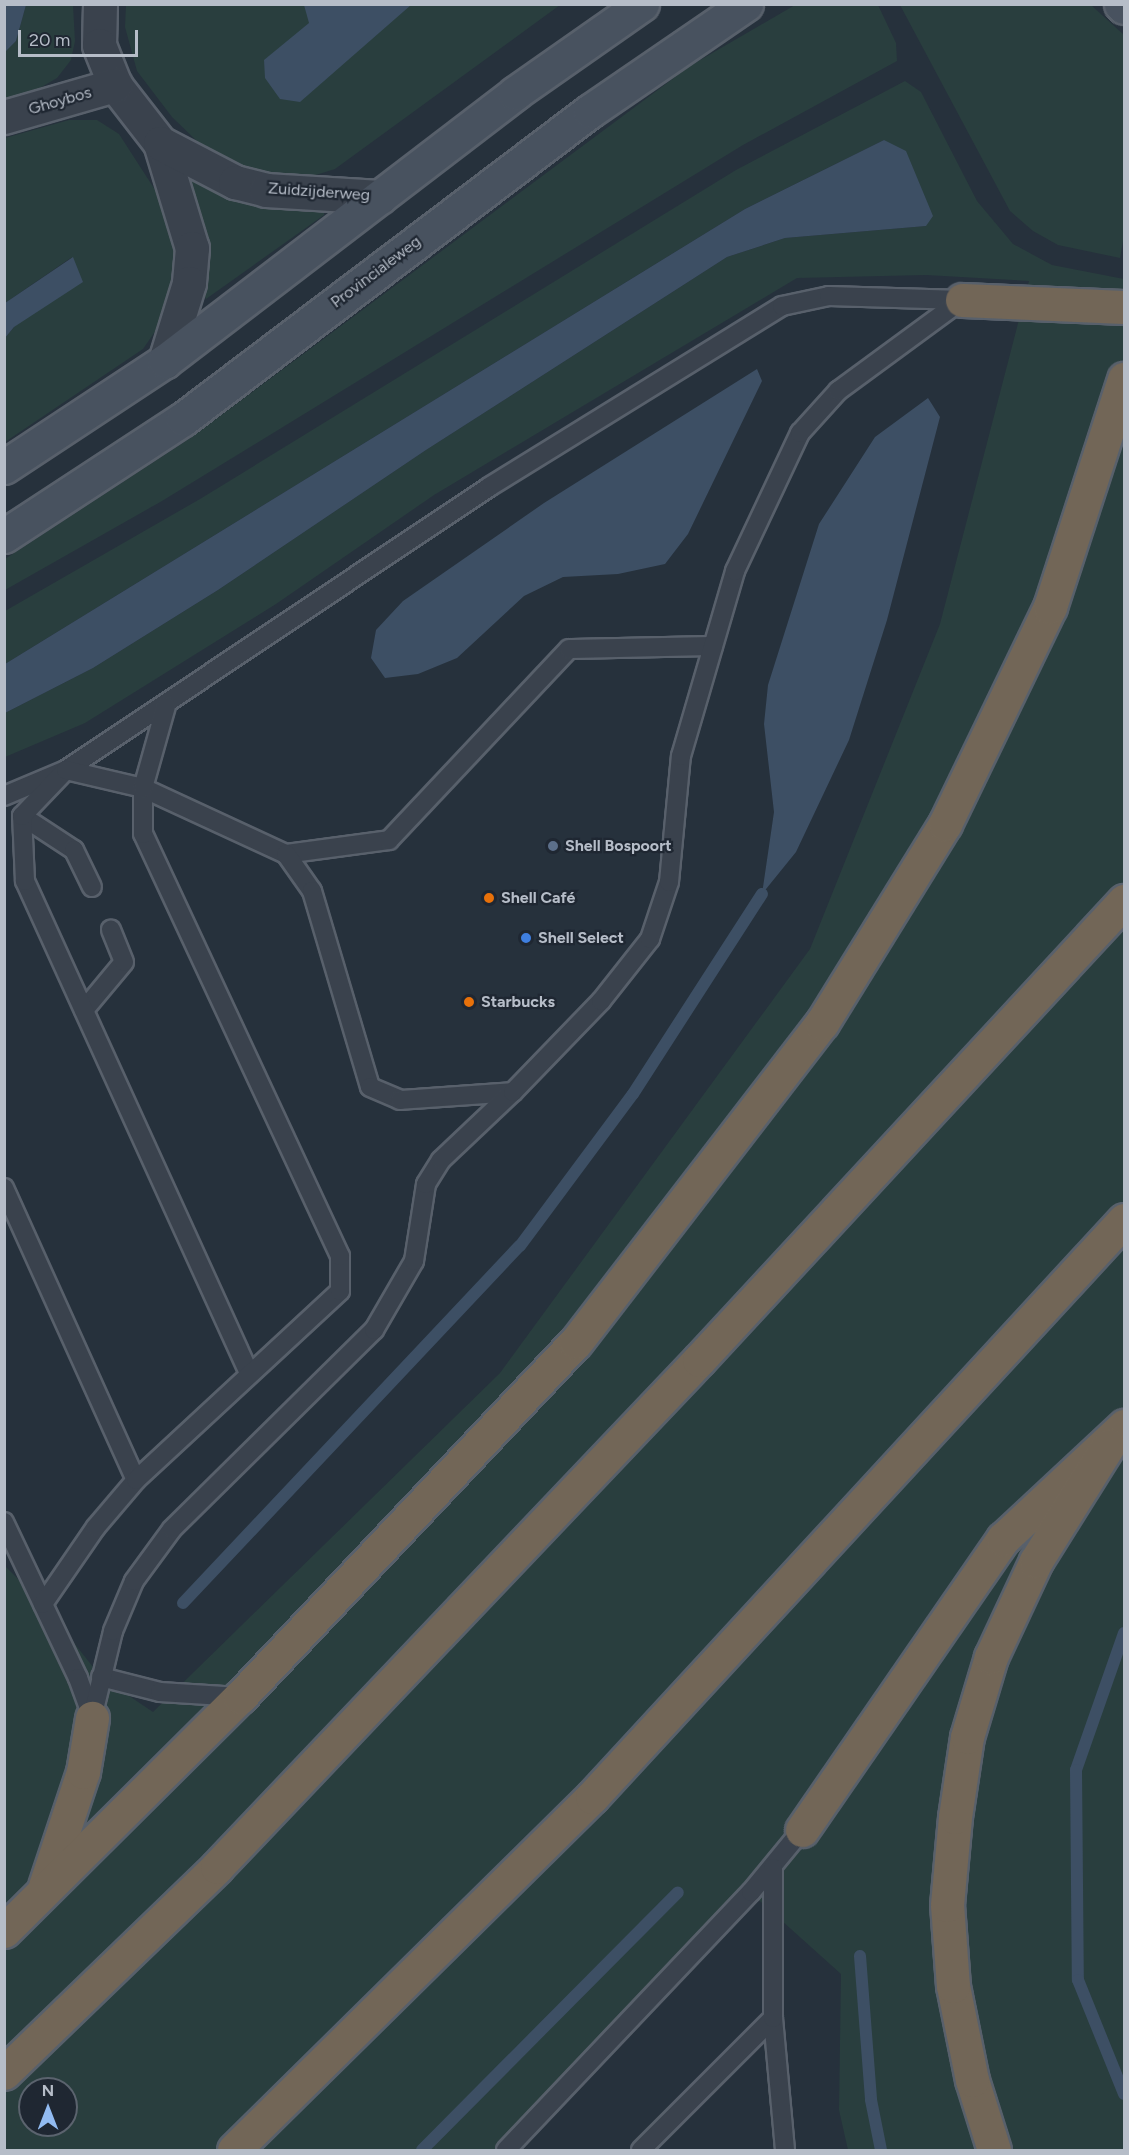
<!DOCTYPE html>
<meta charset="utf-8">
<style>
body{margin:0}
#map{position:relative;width:1129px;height:2155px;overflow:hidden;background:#26313c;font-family:Figtree,sans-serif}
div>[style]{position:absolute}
.green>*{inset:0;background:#293e3e}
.water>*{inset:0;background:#3d4f64}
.stream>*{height:12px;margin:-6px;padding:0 6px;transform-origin:6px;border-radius:6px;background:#3d4f64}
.roads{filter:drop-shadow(2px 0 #58606b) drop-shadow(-2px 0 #58606b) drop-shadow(0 2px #58606b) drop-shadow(0 -2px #58606b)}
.service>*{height:18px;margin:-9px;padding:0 9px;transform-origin:9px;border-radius:9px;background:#3a424d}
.minor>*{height:33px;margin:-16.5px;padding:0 16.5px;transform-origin:16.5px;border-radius:16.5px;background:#3a424d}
.secondary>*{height:33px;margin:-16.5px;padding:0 16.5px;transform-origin:16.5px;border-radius:16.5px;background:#48525f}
.motorway>*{height:33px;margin:-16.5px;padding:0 16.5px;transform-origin:16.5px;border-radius:16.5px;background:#726657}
.dots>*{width:16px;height:16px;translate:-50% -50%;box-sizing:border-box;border:3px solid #1f2732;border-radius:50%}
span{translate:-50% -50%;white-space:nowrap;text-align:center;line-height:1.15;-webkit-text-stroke:4.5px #1f2732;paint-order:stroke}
.street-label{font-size:16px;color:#b6bdc8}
.poi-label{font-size:16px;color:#b6bdc8;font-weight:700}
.left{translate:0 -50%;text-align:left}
.frame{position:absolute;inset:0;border:6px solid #b6bdc8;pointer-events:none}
.north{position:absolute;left:18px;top:2077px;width:60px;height:60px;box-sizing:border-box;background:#1f2732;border:2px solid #5b636e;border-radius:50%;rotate:0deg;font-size:16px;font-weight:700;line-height:24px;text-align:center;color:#b6bdc8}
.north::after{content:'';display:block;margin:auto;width:21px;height:27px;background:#92bbf1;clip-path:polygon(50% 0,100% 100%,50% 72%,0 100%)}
.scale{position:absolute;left:18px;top:30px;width:120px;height:27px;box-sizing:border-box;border:3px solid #b6bdc8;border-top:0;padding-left:8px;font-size:18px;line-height:21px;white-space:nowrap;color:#b6bdc8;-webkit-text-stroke:4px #1f2732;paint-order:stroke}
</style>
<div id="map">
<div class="green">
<i style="clip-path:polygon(26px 5px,73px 5px,75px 41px,71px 60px,57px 78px,26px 96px,5px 102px,4px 52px,16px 41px)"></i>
<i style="clip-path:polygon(126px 5px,560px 5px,335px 169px,303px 179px,248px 175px,205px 149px,172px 117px,137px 71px,125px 27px)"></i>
<i style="clip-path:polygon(795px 5px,878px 5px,896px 43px,897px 61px,743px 145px,162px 501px,5px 590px,5px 559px,192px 437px,690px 66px)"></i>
<i style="clip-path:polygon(900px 5px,1091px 5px,1124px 35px,1124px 236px,1120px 258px,1058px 245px,1033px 231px,1010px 211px)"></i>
<i style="clip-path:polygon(evenodd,905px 81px,921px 92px,977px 201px,1013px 244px,1052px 265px,1124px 279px,1124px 2150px,848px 2150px,839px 2110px,841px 1974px,751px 1893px,494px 2150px,5px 2150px,5px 1566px,43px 1604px,101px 1677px,153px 1712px,500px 1373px,810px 949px,940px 624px,1029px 281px,926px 275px,797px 278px,434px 495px,276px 604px,85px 723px,5px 757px,5px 713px,93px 668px,218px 590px,426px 450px,727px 257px,785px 238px,926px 226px,884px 140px,745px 209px,5px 664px,5px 611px,200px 499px,736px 170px,905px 81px,30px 2089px,66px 2089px,66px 2125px,30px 2125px,30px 2089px)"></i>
<i style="clip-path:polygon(69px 120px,97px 120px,119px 134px,170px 213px,179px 243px,172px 307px,143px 349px,5px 442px,5px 338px,72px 257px,5px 303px,5px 138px)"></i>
<i style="clip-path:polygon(194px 178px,324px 204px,324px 215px,206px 299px,200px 287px,187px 183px)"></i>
</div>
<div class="water">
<i style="clip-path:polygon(5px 4px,26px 5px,16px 41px,5px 52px)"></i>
<i style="clip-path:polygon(304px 5px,304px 4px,411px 5px,300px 102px,280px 99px,265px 78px,264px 60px,309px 23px)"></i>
<i style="clip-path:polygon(884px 140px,906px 151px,933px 216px,926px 226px,785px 238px,727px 257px,426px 450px,218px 590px,93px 668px,5px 713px,5px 664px,745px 209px)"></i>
<i style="clip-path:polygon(73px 257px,83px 282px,14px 327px,5px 338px,5px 303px)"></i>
<i style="clip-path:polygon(757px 369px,762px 381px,688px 534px,665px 564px,618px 574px,563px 577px,524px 596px,457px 658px,418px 674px,385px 678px,371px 658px,376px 630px,403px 601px,544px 503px)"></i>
<i style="clip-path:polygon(928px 398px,940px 417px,887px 620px,849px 740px,796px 852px,762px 894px,774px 812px,764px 724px,768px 685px,819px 524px,875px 437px)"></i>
</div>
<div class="stream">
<i style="left:183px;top:1603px;width:491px;rotate:-46.7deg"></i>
<i style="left:520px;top:1246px;width:189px;rotate:-53.4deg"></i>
<i style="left:633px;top:1094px;width:238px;rotate:-57.2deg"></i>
<i style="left:1124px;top:1633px;width:145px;rotate:109.3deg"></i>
<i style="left:1076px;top:1770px;width:210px;rotate:89.5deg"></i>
<i style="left:1078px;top:1980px;width:123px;rotate:68deg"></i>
<i style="left:860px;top:1956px;width:144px;rotate:85.6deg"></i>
<i style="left:871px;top:2100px;width:51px;rotate:78.7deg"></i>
<i style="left:422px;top:2150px;width:363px;rotate:-45.2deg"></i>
</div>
<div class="roads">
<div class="service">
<i style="left:4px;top:796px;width:67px;rotate:-22.8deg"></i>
<i style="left:66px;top:770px;width:509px;rotate:-33.78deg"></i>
<i style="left:489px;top:487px;width:344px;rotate:-31.7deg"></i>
<i style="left:782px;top:306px;width:48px;rotate:-12deg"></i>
<i style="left:829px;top:296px;width:133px;rotate:1.7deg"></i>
<i style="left:22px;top:816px;width:62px;rotate:33.2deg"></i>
<i style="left:74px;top:850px;width:41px;rotate:64.1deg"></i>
<i style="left:286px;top:854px;width:104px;rotate:-7.7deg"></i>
<i style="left:389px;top:840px;width:262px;rotate:-46.7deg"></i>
<i style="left:569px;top:649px;width:144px;rotate:-1.2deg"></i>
<i style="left:84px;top:1010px;width:62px;rotate:-50.2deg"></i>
<i style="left:124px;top:962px;width:35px;rotate:-112deg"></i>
<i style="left:4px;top:1188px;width:320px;rotate:65.7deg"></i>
<i style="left:249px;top:1373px;width:541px;rotate:-114.48deg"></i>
<i style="left:25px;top:881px;width:65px;rotate:-92.6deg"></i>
<i style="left:22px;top:816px;width:64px;rotate:-46.3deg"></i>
<i style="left:66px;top:770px;width:79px;rotate:13.2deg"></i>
<i style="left:143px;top:788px;width:157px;rotate:24.8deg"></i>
<i style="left:286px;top:854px;width:45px;rotate:54.9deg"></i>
<i style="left:312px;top:891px;width:204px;rotate:73.5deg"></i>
<i style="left:370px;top:1087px;width:33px;rotate:23deg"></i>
<i style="left:400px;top:1100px;width:113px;rotate:-4deg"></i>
<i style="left:4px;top:1522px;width:173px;rotate:64.6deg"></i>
<i style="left:78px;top:1678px;width:40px;rotate:69.8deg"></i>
<i style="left:43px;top:1604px;width:93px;rotate:-55.5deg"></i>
<i style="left:96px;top:1527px;width:62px;rotate:-49.6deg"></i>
<i style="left:136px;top:1480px;width:278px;rotate:-42.8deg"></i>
<i style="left:340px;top:1291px;width:35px;rotate:-90deg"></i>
<i style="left:340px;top:1256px;width:466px;rotate:-115deg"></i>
<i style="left:143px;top:834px;width:46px;rotate:-90deg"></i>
<i style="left:143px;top:788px;width:85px;rotate:-74.3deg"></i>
<i style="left:101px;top:1677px;width:61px;rotate:14.3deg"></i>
<i style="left:160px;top:1692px;width:80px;rotate:3.6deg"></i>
<i style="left:92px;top:1718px;width:89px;rotate:-76.4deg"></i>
<i style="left:113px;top:1631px;width:54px;rotate:-67.2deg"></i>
<i style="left:134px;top:1581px;width:64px;rotate:-53.8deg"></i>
<i style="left:172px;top:1529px;width:284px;rotate:-44.6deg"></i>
<i style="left:374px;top:1330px;width:80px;rotate:-59.9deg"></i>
<i style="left:414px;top:1261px;width:78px;rotate:-81.1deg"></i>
<i style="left:426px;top:1184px;width:28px;rotate:-58deg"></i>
<i style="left:441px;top:1160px;width:99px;rotate:-43.4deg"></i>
<i style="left:513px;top:1092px;width:127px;rotate:-46deg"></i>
<i style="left:601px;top:1001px;width:79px;rotate:-51.7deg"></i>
<i style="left:650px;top:939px;width:60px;rotate:-71.6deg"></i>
<i style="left:669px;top:882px;width:127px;rotate:-84.6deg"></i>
<i style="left:681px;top:756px;width:193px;rotate:-73.7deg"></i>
<i style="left:735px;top:571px;width:153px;rotate:-64.8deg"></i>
<i style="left:800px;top:433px;width:57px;rotate:-47.9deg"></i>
<i style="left:838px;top:391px;width:154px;rotate:-36.3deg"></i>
<i style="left:773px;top:2018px;width:133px;rotate:84.8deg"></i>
<i style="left:506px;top:2150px;width:356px;rotate:-46.5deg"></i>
<i style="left:751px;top:1892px;width:80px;rotate:-50.6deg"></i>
<i style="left:641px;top:2150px;width:187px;rotate:-45deg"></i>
<i style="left:773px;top:2018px;width:150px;rotate:-90deg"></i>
</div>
<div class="minor">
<i style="left:100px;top:4px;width:41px;rotate:91.4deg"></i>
<i style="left:99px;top:45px;width:43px;rotate:68.2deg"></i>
<i style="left:115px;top:85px;width:73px;rotate:52.2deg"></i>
<i style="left:160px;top:143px;width:110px;rotate:73.1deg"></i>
<i style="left:192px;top:248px;width:35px;rotate:95deg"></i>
<i style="left:189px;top:283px;width:82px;rotate:107.1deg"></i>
<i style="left:4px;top:117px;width:116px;rotate:-16.1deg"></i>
<i style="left:160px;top:143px;width:85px;rotate:27.5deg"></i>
<i style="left:235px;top:182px;width:32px;rotate:14deg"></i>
<i style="left:266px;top:190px;width:114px;rotate:3.5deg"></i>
</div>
<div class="secondary">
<i style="left:1121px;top:4px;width:4px;rotate:45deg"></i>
<i style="left:4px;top:467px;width:193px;rotate:-33.4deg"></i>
<i style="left:165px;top:361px;width:441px;rotate:-37.4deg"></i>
<i style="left:515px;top:93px;width:155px;rotate:-35deg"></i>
<i style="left:4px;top:536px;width:214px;rotate:-33.2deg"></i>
<i style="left:183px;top:419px;width:510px;rotate:-37.12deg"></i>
<i style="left:590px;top:111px;width:189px;rotate:-34.4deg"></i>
</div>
<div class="motorway">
<i style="left:962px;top:300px;width:162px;rotate:2.5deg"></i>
<i style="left:802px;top:1830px;width:354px;rotate:-55.4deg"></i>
<i style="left:1003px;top:1539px;width:166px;rotate:-43deg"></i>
<i style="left:45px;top:1886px;width:120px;rotate:-71.6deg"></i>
<i style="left:83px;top:1772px;width:55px;rotate:-80.5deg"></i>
<i style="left:4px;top:1931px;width:332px;rotate:-44.8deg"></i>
<i style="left:240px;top:1697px;width:489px;rotate:-46.6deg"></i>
<i style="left:576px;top:1342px;width:403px;rotate:-52.4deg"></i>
<i style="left:822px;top:1023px;width:234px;rotate:-58.3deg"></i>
<i style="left:945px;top:824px;width:241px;rotate:-64.2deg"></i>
<i style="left:1050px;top:607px;width:240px;rotate:-72deg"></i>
<i style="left:4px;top:2073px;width:296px;rotate:-44deg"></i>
<i style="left:217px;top:1867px;width:700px;rotate:-46.45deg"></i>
<i style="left:699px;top:1360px;width:626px;rotate:-47.2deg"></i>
<i style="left:234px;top:2150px;width:503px;rotate:-44.6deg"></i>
<i style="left:592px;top:1797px;width:785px;rotate:-47.32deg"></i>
<i style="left:994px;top:2150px;width:73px;rotate:-107.4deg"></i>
<i style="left:972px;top:2080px;width:96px;rotate:-101.4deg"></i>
<i style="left:953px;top:1986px;width:81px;rotate:-94.2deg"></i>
<i style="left:947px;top:1905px;width:88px;rotate:-84.8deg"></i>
<i style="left:955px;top:1817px;width:81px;rotate:-81.5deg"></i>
<i style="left:967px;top:1737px;width:84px;rotate:-73.3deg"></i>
<i style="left:991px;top:1657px;width:106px;rotate:-64.9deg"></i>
<i style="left:1036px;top:1561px;width:136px;rotate:-57.9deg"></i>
</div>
</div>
<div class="dots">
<i style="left:553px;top:846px;background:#5c6f8a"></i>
<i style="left:489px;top:898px;background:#e8710a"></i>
<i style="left:526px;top:938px;background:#3f7fe0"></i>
<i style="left:469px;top:1002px;background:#e8710a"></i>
</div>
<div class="street-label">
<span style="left:60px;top:101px;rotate:-16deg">Ghoybos</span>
<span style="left:319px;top:192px;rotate:4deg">Zuidzijderweg</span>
<span style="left:376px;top:272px;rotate:-37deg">Provincialeweg</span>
</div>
<div class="poi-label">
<span class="left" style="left:565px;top:846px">Shell Bospoort</span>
<span class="left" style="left:501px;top:898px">Shell Café</span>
<span class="left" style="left:538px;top:938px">Shell Select</span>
<span class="left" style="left:481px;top:1002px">Starbucks</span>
</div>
<div class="frame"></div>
<div class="north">N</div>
<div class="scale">20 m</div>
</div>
